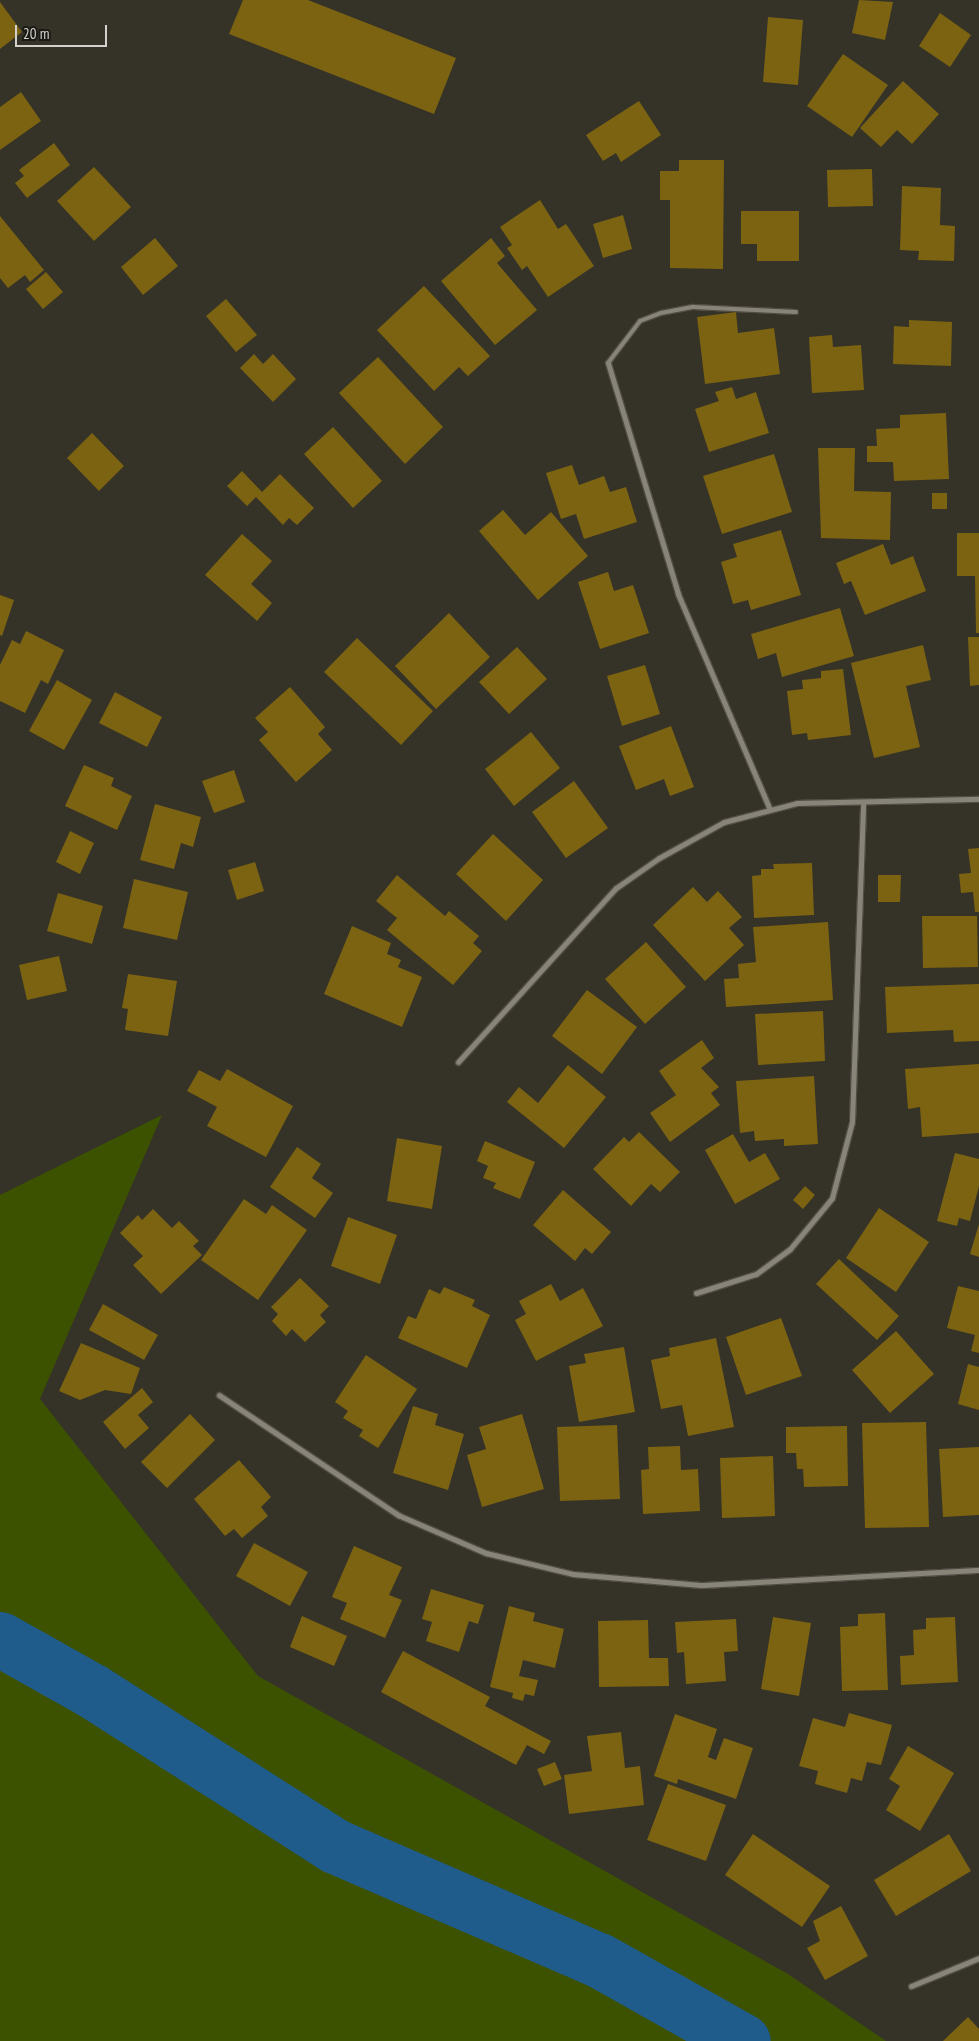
<!DOCTYPE html>
<style>
body{margin:0}
#map{position:relative;width:979px;height:2041px;overflow:hidden;background:#353228;font-family:"PT Sans Narrow",sans-serif}
div>[style]{position:absolute}
.green>*{inset:0;background:#3c5200}
.river>*{height:55px;margin:-27.5px;padding:0 27.5px;transform-origin:27.5px;border-radius:27.5px;background:#1f5c8b}
.building>*{inset:0;background:#7b6311}
.roads{filter:drop-shadow(1px 0 #504d44) drop-shadow(-1px 0 #504d44) drop-shadow(0 1px #504d44) drop-shadow(0 -1px #504d44)}
.lane>*{height:4px;margin:-2px;padding:0 2px;transform-origin:2px;border-radius:2px;background:#888478}
.street>*{height:5px;margin:-2.5px;padding:0 2.5px;transform-origin:2.5px;border-radius:2.5px;background:#888478}
span{translate:-50% -50%;white-space:nowrap;text-align:center;line-height:1.15;-webkit-text-stroke:4px #1b1a15;paint-order:stroke}
.scale{position:absolute;left:15px;top:25px;width:92px;height:22px;box-sizing:border-box;border:2px solid #d3d1cb;border-top:0;padding-left:6px;font-size:15px;line-height:18px;white-space:nowrap;color:#d3d1cb;-webkit-text-stroke:4px #1b1a15;paint-order:stroke}
</style>
<div id="map">
<div class="green">
<i style="clip-path:polygon(162px 1115px,40px 1399px,258px 1676px,788px 1974px,886px 2041px,0 2041px,0 1195px)"></i>
</div>
<div class="river">
<i style="left:0;top:1639px;width:104px;rotate:29.3deg"></i>
<i style="left:91px;top:1690px;width:290px;rotate:32.6deg"></i>
<i style="left:335px;top:1846px;width:288px;rotate:23.4deg"></i>
<i style="left:599px;top:1960px;width:165px;rotate:29.4deg"></i>
</div>
<div class="building">
<i style="clip-path:polygon(243px 0,308px 0,456px 58px,434px 114px,229px 34px)"></i>
<i style="clip-path:polygon(859px 0,893px 2px,885px 40px,852px 33px)"></i>
<i style="clip-path:polygon(0 2px,22px 32px,0 49px)"></i>
<i style="clip-path:polygon(940px 13px,971px 35px,950px 67px,919px 46px)"></i>
<i style="clip-path:polygon(768px 17px,803px 20px,798px 85px,763px 82px)"></i>
<i style="clip-path:polygon(843px 54px,888px 85px,852px 137px,807px 106px)"></i>
<i style="clip-path:polygon(903px 81px,939px 114px,912px 144px,897px 130px,881px 147px,860px 128px)"></i>
<i style="clip-path:polygon(21px 92px,41px 121px,0 150px,0 107px)"></i>
<i style="clip-path:polygon(639px 101px,661px 135px,621px 162px,616px 153px,603px 161px,586px 135px)"></i>
<i style="clip-path:polygon(54px 143px,70px 165px,27px 198px,15px 183px,24px 176px,19px 170px)"></i>
<i style="clip-path:polygon(679px 160px,724px 160px,723px 269px,670px 268px,670px 200px,660px 200px,660px 171px,679px 171px)"></i>
<i style="clip-path:polygon(94px 167px,131px 207px,94px 241px,57px 201px)"></i>
<i style="clip-path:polygon(872px 169px,873px 206px,828px 207px,827px 170px)"></i>
<i style="clip-path:polygon(902px 186px,941px 188px,940px 225px,955px 226px,954px 261px,918px 260px,919px 251px,900px 250px)"></i>
<i style="clip-path:polygon(540px 200px,558px 229px,566px 224px,594px 266px,548px 297px,527px 266px,522px 270px,507px 248px,512px 245px,500px 227px)"></i>
<i style="clip-path:polygon(741px 211px,799px 211px,799px 261px,757px 261px,757px 244px,741px 244px)"></i>
<i style="clip-path:polygon(623px 215px,632px 249px,603px 258px,593px 224px)"></i>
<i style="clip-path:polygon(0 216px,44px 270px,30px 282px,25px 275px,8px 288px,0 278px)"></i>
<i style="clip-path:polygon(155px 238px,178px 266px,143px 295px,121px 267px)"></i>
<i style="clip-path:polygon(491px 238px,505px 256px,497px 263px,537px 310px,495px 345px,441px 281px)"></i>
<i style="clip-path:polygon(46px 272px,63px 292px,43px 309px,26px 289px)"></i>
<i style="clip-path:polygon(424px 286px,490px 356px,468px 376px,459px 367px,434px 391px,377px 330px)"></i>
<i style="clip-path:polygon(226px 299px,257px 335px,236px 352px,206px 316px)"></i>
<i style="clip-path:polygon(736px 312px,738px 333px,774px 328px,780px 374px,705px 384px,697px 317px)"></i>
<i style="clip-path:polygon(909px 320px,952px 322px,951px 366px,893px 364px,894px 326px,909px 327px)"></i>
<i style="clip-path:polygon(832px 335px,833px 347px,861px 345px,864px 390px,812px 393px,809px 337px)"></i>
<i style="clip-path:polygon(254px 354px,263px 364px,273px 354px,296px 379px,273px 402px,240px 368px)"></i>
<i style="clip-path:polygon(378px 357px,443px 427px,405px 464px,339px 393px)"></i>
<i style="clip-path:polygon(732px 387px,736px 399px,756px 392px,769px 433px,709px 452px,695px 409px,719px 401px,715px 392px)"></i>
<i style="clip-path:polygon(946px 413px,949px 479px,894px 481px,893px 462px,867px 462px,867px 446px,877px 446px,876px 429px,900px 428px,900px 415px)"></i>
<i style="clip-path:polygon(333px 427px,382px 481px,353px 508px,304px 454px)"></i>
<i style="clip-path:polygon(92px 433px,124px 466px,99px 491px,67px 458px)"></i>
<i style="clip-path:polygon(818px 448px,855px 448px,854px 491px,891px 492px,890px 540px,821px 538px)"></i>
<i style="clip-path:polygon(774px 454px,792px 512px,722px 534px,703px 476px)"></i>
<i style="clip-path:polygon(572px 465px,579px 485px,604px 476px,610px 492px,626px 487px,637px 522px,584px 539px,576px 514px,561px 519px,546px 473px)"></i>
<i style="clip-path:polygon(242px 471px,262px 492px,280px 474px,314px 508px,297px 525px,289px 518px,283px 525px,256px 497px,247px 506px,227px 486px)"></i>
<i style="clip-path:polygon(932px 493px,947px 493px,947px 509px,932px 509px)"></i>
<i style="clip-path:polygon(503px 510px,525px 535px,551px 512px,588px 556px,538px 600px,479px 531px)"></i>
<i style="clip-path:polygon(781px 530px,801px 595px,751px 610px,748px 600px,733px 604px,721px 562px,737px 557px,733px 544px)"></i>
<i style="clip-path:polygon(957px 533px,979px 533px,979px 633px,976px 633px,975px 576px,957px 576px)"></i>
<i style="clip-path:polygon(242px 534px,272px 561px,251px 584px,272px 603px,257px 621px,205px 575px)"></i>
<i style="clip-path:polygon(883px 544px,891px 565px,913px 556px,926px 591px,865px 615px,851px 581px,844px 584px,836px 563px)"></i>
<i style="clip-path:polygon(608px 572px,614px 591px,633px 585px,649px 633px,600px 649px,578px 582px)"></i>
<i style="clip-path:polygon(0 595px,14px 600px,2px 636px,0 635px)"></i>
<i style="clip-path:polygon(840px 608px,854px 656px,782px 677px,776px 653px,758px 659px,751px 634px)"></i>
<i style="clip-path:polygon(449px 613px,490px 657px,436px 709px,395px 666px)"></i>
<i style="clip-path:polygon(26px 631px,64px 650px,48px 684px,41px 680px,25px 713px,0 701px,0 665px,12px 640px,20px 644px)"></i>
<i style="clip-path:polygon(968px 637px,979px 637px,979px 685px,970px 686px)"></i>
<i style="clip-path:polygon(357px 638px,433px 711px,401px 745px,324px 672px)"></i>
<i style="clip-path:polygon(923px 645px,931px 680px,906px 686px,920px 747px,874px 758px,851px 663px)"></i>
<i style="clip-path:polygon(517px 647px,547px 679px,509px 714px,479px 682px)"></i>
<i style="clip-path:polygon(645px 665px,660px 714px,622px 726px,607px 676px)"></i>
<i style="clip-path:polygon(843px 669px,851px 735px,808px 740px,807px 733px,792px 735px,787px 691px,803px 689px,802px 680px,821px 678px,821px 671px)"></i>
<i style="clip-path:polygon(57px 680px,92px 700px,64px 750px,29px 731px)"></i>
<i style="clip-path:polygon(290px 687px,325px 727px,318px 734px,332px 750px,296px 782px,259px 740px,268px 732px,255px 718px)"></i>
<i style="clip-path:polygon(115px 692px,162px 717px,147px 747px,99px 723px)"></i>
<i style="clip-path:polygon(671px 726px,694px 787px,670px 796px,664px 779px,636px 790px,619px 746px)"></i>
<i style="clip-path:polygon(531px 732px,560px 768px,514px 806px,485px 769px)"></i>
<i style="clip-path:polygon(84px 765px,114px 778px,111px 786px,132px 796px,117px 830px,65px 806px)"></i>
<i style="clip-path:polygon(234px 770px,245px 802px,214px 813px,202px 781px)"></i>
<i style="clip-path:polygon(574px 781px,608px 828px,566px 858px,532px 812px)"></i>
<i style="clip-path:polygon(155px 804px,201px 817px,193px 847px,181px 843px,174px 869px,140px 860px)"></i>
<i style="clip-path:polygon(70px 831px,94px 843px,80px 874px,56px 862px)"></i>
<i style="clip-path:polygon(493px 834px,543px 880px,506px 921px,456px 874px)"></i>
<i style="clip-path:polygon(979px 848px,979px 912px,975px 912px,973px 892px,961px 893px,959px 874px,971px 873px,968px 849px)"></i>
<i style="clip-path:polygon(255px 862px,264px 891px,237px 900px,228px 870px)"></i>
<i style="clip-path:polygon(812px 863px,814px 915px,754px 918px,752px 876px,761px 875px,761px 869px,774px 869px,773px 864px)"></i>
<i style="clip-path:polygon(397px 875px,445px 916px,449px 911px,479px 936px,473px 943px,482px 951px,453px 985px,387px 930px,397px 918px,376px 901px)"></i>
<i style="clip-path:polygon(878px 875px,901px 875px,900px 902px,878px 902px)"></i>
<i style="clip-path:polygon(134px 879px,188px 892px,177px 940px,123px 928px)"></i>
<i style="clip-path:polygon(693px 887px,707px 902px,718px 891px,742px 917px,729px 928px,744px 945px,705px 981px,653px 925px)"></i>
<i style="clip-path:polygon(58px 893px,103px 906px,92px 944px,47px 931px)"></i>
<i style="clip-path:polygon(922px 916px,977px 916px,978px 967px,923px 968px)"></i>
<i style="clip-path:polygon(828px 922px,833px 1000px,726px 1007px,724px 979px,739px 978px,738px 964px,756px 962px,753px 927px)"></i>
<i style="clip-path:polygon(352px 926px,391px 943px,387px 954px,401px 960px,398px 967px,422px 977px,402px 1027px,324px 994px)"></i>
<i style="clip-path:polygon(646px 942px,686px 987px,645px 1024px,605px 979px)"></i>
<i style="clip-path:polygon(59px 956px,67px 991px,27px 1000px,19px 965px)"></i>
<i style="clip-path:polygon(128px 974px,177px 981px,168px 1036px,125px 1030px,128px 1009px,122px 1008px)"></i>
<i style="clip-path:polygon(979px 984px,979px 1041px,954px 1042px,953px 1030px,887px 1033px,885px 987px)"></i>
<i style="clip-path:polygon(587px 990px,637px 1027px,602px 1074px,552px 1036px)"></i>
<i style="clip-path:polygon(823px 1011px,825px 1061px,758px 1065px,755px 1014px)"></i>
<i style="clip-path:polygon(702px 1040px,714px 1058px,701px 1068px,719px 1087px,711px 1093px,720px 1105px,670px 1142px,650px 1113px,676px 1095px,659px 1071px)"></i>
<i style="clip-path:polygon(979px 1064px,979px 1133px,922px 1137px,920px 1107px,908px 1109px,905px 1069px)"></i>
<i style="clip-path:polygon(568px 1065px,606px 1097px,564px 1148px,507px 1102px,519px 1087px,538px 1103px)"></i>
<i style="clip-path:polygon(227px 1069px,293px 1106px,266px 1157px,207px 1126px,217px 1107px,187px 1091px,199px 1070px,220px 1081px)"></i>
<i style="clip-path:polygon(814px 1076px,818px 1144px,784px 1146px,784px 1139px,755px 1141px,754px 1131px,740px 1133px,736px 1081px)"></i>
<i style="clip-path:polygon(639px 1132px,680px 1172px,660px 1192px,651px 1184px,631px 1206px,593px 1169px,624px 1137px,629px 1142px)"></i>
<i style="clip-path:polygon(733px 1134px,749px 1162px,765px 1153px,780px 1179px,735px 1204px,705px 1150px)"></i>
<i style="clip-path:polygon(397px 1138px,442px 1146px,432px 1209px,387px 1201px)"></i>
<i style="clip-path:polygon(485px 1141px,535px 1162px,520px 1199px,493px 1188px,496px 1183px,483px 1178px,488px 1166px,477px 1161px)"></i>
<i style="clip-path:polygon(297px 1147px,321px 1164px,312px 1178px,333px 1193px,315px 1218px,270px 1187px)"></i>
<i style="clip-path:polygon(955px 1153px,979px 1159px,979px 1186px,970px 1221px,959px 1218px,957px 1226px,937px 1221px)"></i>
<i style="clip-path:polygon(805px 1186px,815px 1195px,803px 1209px,793px 1200px)"></i>
<i style="clip-path:polygon(563px 1190px,611px 1232px,592px 1254px,585px 1248px,575px 1261px,533px 1225px)"></i>
<i style="clip-path:polygon(244px 1199px,266px 1214px,272px 1205px,307px 1230px,258px 1300px,201px 1260px)"></i>
<i style="clip-path:polygon(879px 1208px,929px 1242px,896px 1292px,846px 1258px)"></i>
<i style="clip-path:polygon(153px 1209px,172px 1228px,179px 1221px,199px 1241px,193px 1246px,202px 1255px,161px 1294px,133px 1265px,143px 1256px,120px 1233px,138px 1215px,142px 1220px)"></i>
<i style="clip-path:polygon(348px 1217px,397px 1235px,380px 1284px,331px 1266px)"></i>
<i style="clip-path:polygon(979px 1224px,979px 1257px,970px 1254px)"></i>
<i style="clip-path:polygon(839px 1259px,899px 1316px,877px 1340px,816px 1284px)"></i>
<i style="clip-path:polygon(300px 1278px,329px 1306px,320px 1315px,326px 1322px,305px 1342px,292px 1329px,286px 1336px,272px 1321px,278px 1314px,271px 1307px)"></i>
<i style="clip-path:polygon(551px 1284px,560px 1301px,583px 1288px,603px 1326px,536px 1361px,515px 1320px,526px 1314px,519px 1301px)"></i>
<i style="clip-path:polygon(958px 1286px,979px 1291px,979px 1353px,971px 1351px,975px 1335px,947px 1328px)"></i>
<i style="clip-path:polygon(444px 1287px,475px 1300px,472px 1306px,490px 1315px,467px 1368px,398px 1338px,408px 1316px,416px 1319px,429px 1289px,440px 1294px)"></i>
<i style="clip-path:polygon(103px 1304px,158px 1335px,144px 1360px,89px 1330px)"></i>
<i style="clip-path:polygon(781px 1318px,802px 1376px,746px 1395px,726px 1337px)"></i>
<i style="clip-path:polygon(896px 1331px,934px 1374px,890px 1413px,852px 1370px)"></i>
<i style="clip-path:polygon(716px 1338px,734px 1427px,688px 1436px,682px 1405px,661px 1409px,651px 1360px,670px 1356px,669px 1348px)"></i>
<i style="clip-path:polygon(81px 1343px,140px 1368px,131px 1394px,105px 1390px,80px 1400px,59px 1391px)"></i>
<i style="clip-path:polygon(624px 1347px,635px 1412px,579px 1422px,569px 1366px,586px 1363px,584px 1354px)"></i>
<i style="clip-path:polygon(366px 1355px,417px 1389px,378px 1448px,359px 1436px,363px 1430px,343px 1418px,348px 1411px,335px 1402px)"></i>
<i style="clip-path:polygon(968px 1364px,979px 1367px,979px 1410px,958px 1404px)"></i>
<i style="clip-path:polygon(142px 1388px,153px 1402px,138px 1415px,149px 1428px,125px 1449px,103px 1422px)"></i>
<i style="clip-path:polygon(413px 1406px,438px 1414px,435px 1425px,464px 1434px,448px 1490px,393px 1473px)"></i>
<i style="clip-path:polygon(190px 1414px,215px 1440px,167px 1488px,141px 1462px)"></i>
<i style="clip-path:polygon(522px 1414px,544px 1489px,482px 1507px,467px 1455px,486px 1449px,479px 1427px)"></i>
<i style="clip-path:polygon(926px 1422px,929px 1527px,865px 1528px,862px 1423px)"></i>
<i style="clip-path:polygon(617px 1425px,620px 1499px,560px 1501px,557px 1427px)"></i>
<i style="clip-path:polygon(847px 1426px,848px 1486px,804px 1487px,803px 1469px,797px 1469px,796px 1453px,786px 1453px,786px 1427px)"></i>
<i style="clip-path:polygon(680px 1446px,681px 1470px,698px 1469px,700px 1511px,643px 1514px,641px 1470px,649px 1469px,648px 1447px)"></i>
<i style="clip-path:polygon(979px 1447px,979px 1515px,943px 1517px,939px 1449px)"></i>
<i style="clip-path:polygon(773px 1456px,775px 1516px,722px 1518px,720px 1458px)"></i>
<i style="clip-path:polygon(239px 1460px,271px 1497px,261px 1507px,268px 1516px,242px 1538px,234px 1529px,225px 1536px,194px 1499px)"></i>
<i style="clip-path:polygon(254px 1543px,308px 1572px,290px 1606px,236px 1576px)"></i>
<i style="clip-path:polygon(354px 1546px,402px 1567px,389px 1595px,402px 1600px,385px 1638px,340px 1619px,347px 1603px,332px 1597px)"></i>
<i style="clip-path:polygon(431px 1589px,484px 1605px,478px 1624px,469px 1621px,459px 1652px,426px 1641px,432px 1622px,422px 1619px)"></i>
<i style="clip-path:polygon(509px 1606px,535px 1613px,533px 1621px,564px 1629px,555px 1668px,523px 1660px,519px 1676px,538px 1680px,534px 1696px,525px 1694px,523px 1701px,512px 1698px,513px 1693px,490px 1687px)"></i>
<i style="clip-path:polygon(885px 1613px,888px 1690px,842px 1691px,840px 1627px,858px 1626px,858px 1614px)"></i>
<i style="clip-path:polygon(302px 1616px,347px 1636px,334px 1666px,290px 1647px)"></i>
<i style="clip-path:polygon(773px 1617px,811px 1623px,799px 1696px,761px 1689px)"></i>
<i style="clip-path:polygon(955px 1617px,958px 1682px,901px 1685px,900px 1656px,914px 1655px,913px 1630px,926px 1629px,926px 1618px)"></i>
<i style="clip-path:polygon(736px 1619px,738px 1651px,724px 1652px,726px 1681px,686px 1684px,684px 1652px,677px 1653px,675px 1622px)"></i>
<i style="clip-path:polygon(648px 1620px,649px 1658px,668px 1658px,669px 1686px,599px 1687px,598px 1621px)"></i>
<i style="clip-path:polygon(403px 1651px,490px 1697px,485px 1706px,551px 1741px,544px 1754px,527px 1745px,516px 1765px,381px 1692px)"></i>
<i style="clip-path:polygon(849px 1713px,892px 1725px,881px 1765px,867px 1762px,862px 1781px,851px 1778px,847px 1793px,815px 1784px,818px 1771px,799px 1766px,813px 1718px,845px 1727px)"></i>
<i style="clip-path:polygon(675px 1714px,717px 1729px,708px 1757px,716px 1760px,724px 1738px,753px 1748px,736px 1799px,678px 1779px,677px 1784px,654px 1776px)"></i>
<i style="clip-path:polygon(621px 1732px,625px 1768px,640px 1766px,644px 1805px,569px 1814px,564px 1775px,592px 1771px,587px 1736px)"></i>
<i style="clip-path:polygon(908px 1746px,954px 1773px,920px 1831px,886px 1810px,900px 1786px,889px 1779px)"></i>
<i style="clip-path:polygon(555px 1762px,562px 1779px,544px 1786px,537px 1769px)"></i>
<i style="clip-path:polygon(668px 1784px,726px 1805px,706px 1861px,647px 1840px)"></i>
<i style="clip-path:polygon(753px 1834px,830px 1886px,802px 1927px,725px 1875px)"></i>
<i style="clip-path:polygon(949px 1834px,971px 1871px,896px 1916px,874px 1880px)"></i>
<i style="clip-path:polygon(841px 1906px,868px 1956px,825px 1980px,807px 1948px,820px 1941px,813px 1921px)"></i>
<i style="clip-path:polygon(968px 2017px,979px 2029px,979px 2041px,943px 2041px)"></i>
</div>
<div class="roads">
<div class="lane">
<i style="left:608px;top:363px;width:53px;rotate:-52.7deg"></i>
<i style="left:640px;top:321px;width:22px;rotate:-21deg"></i>
<i style="left:661px;top:313px;width:33px;rotate:-11deg"></i>
<i style="left:693px;top:307px;width:103px;rotate:2.8deg"></i>
</div>
<div class="street">
<i style="left:608px;top:363px;width:241px;rotate:73.1deg"></i>
<i style="left:678px;top:594px;width:232px;rotate:66.9deg"></i>
<i style="left:458px;top:1062px;width:235px;rotate:-47.8deg"></i>
<i style="left:616px;top:888px;width:52px;rotate:-34.9deg"></i>
<i style="left:659px;top:858px;width:74px;rotate:-29deg"></i>
<i style="left:724px;top:822px;width:75px;rotate:-14.6deg"></i>
<i style="left:797px;top:803px;width:182px;rotate:-1.3deg"></i>
<i style="left:696px;top:1293px;width:63px;rotate:-17.6deg"></i>
<i style="left:756px;top:1274px;width:42px;rotate:-36.3deg"></i>
<i style="left:790px;top:1249px;width:66px;rotate:-50.5deg"></i>
<i style="left:832px;top:1198px;width:79px;rotate:-75.3deg"></i>
<i style="left:852px;top:1122px;width:320px;rotate:-88deg"></i>
<i style="left:219px;top:1395px;width:216px;rotate:33.8deg"></i>
<i style="left:398px;top:1515px;width:96px;rotate:23.4deg"></i>
<i style="left:486px;top:1553px;width:89px;rotate:13.6deg"></i>
<i style="left:573px;top:1574px;width:128px;rotate:4.9deg"></i>
<i style="left:701px;top:1585px;width:278px;rotate:-3.1deg"></i>
<i style="left:911px;top:1986px;width:74px;rotate:-22.4deg"></i>
</div>
</div>
<div class="scale">20 m</div>
</div>
